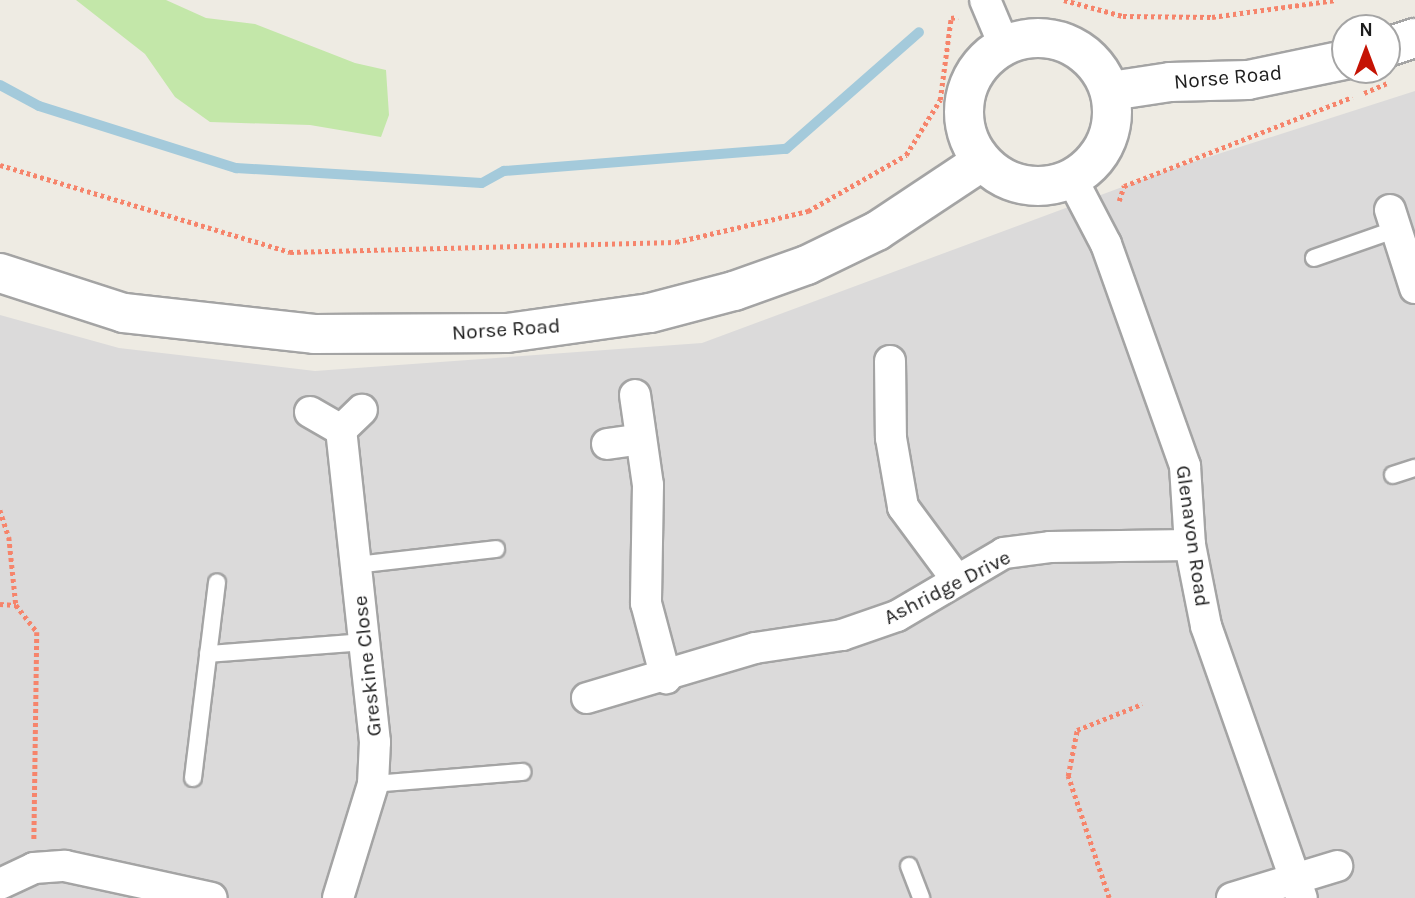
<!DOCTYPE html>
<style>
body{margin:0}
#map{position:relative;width:1415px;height:898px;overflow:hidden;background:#eeebe3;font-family:Karla,sans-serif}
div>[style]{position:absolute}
.residential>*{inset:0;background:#dbdada}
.grass>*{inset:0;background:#c3e7a9}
.stream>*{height:10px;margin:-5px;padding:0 5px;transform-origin:5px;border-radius:5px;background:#a4cadb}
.path>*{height:4.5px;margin-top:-2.25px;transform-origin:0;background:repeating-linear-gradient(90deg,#f6846b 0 3.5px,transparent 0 7px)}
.roads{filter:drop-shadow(2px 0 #a4a4a4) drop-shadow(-2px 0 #a4a4a4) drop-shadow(0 2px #a4a4a4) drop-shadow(0 -2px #a4a4a4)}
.service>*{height:16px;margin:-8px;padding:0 8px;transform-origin:8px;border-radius:8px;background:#fff}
.minor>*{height:30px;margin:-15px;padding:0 15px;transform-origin:15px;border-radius:15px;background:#fff}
.tertiary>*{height:38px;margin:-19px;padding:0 19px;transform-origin:19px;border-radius:19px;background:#fff}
.tertiary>.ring{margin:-19px;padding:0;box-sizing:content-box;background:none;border:38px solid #fff;border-radius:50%}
span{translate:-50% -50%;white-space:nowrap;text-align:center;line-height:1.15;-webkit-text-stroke:6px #fff;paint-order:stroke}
.street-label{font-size:21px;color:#1d1d1d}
.north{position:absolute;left:1331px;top:14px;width:70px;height:70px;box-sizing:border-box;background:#fff;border:2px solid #a5a5a5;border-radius:50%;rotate:0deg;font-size:19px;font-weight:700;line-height:28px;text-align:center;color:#1d1d1d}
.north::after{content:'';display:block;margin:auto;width:24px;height:32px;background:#c51304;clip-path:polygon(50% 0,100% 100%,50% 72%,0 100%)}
</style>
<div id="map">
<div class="residential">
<i style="clip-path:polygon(1415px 91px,1415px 898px,0 898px,0 315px,119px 348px,315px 371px,702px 343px,1168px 170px)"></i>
</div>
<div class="grass">
<i style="clip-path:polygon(76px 0,166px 0,206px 18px,255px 24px,355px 63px,386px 70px,389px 115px,381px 137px,310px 125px,210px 122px,175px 97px,145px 54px)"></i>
</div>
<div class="stream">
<i style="left:0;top:85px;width:44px;rotate:28.3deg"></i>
<i style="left:39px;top:106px;width:207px;rotate:17.5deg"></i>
<i style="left:236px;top:168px;width:246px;rotate:3.5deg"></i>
<i style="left:482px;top:183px;width:25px;rotate:-29deg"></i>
<i style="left:504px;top:171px;width:283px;rotate:-4.5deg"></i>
<i style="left:786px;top:149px;width:177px;rotate:-41.3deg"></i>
</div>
<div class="path">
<i style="left:1064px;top:0;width:61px;rotate:15.2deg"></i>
<i style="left:1123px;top:16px;width:89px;rotate:0.6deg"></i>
<i style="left:1212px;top:17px;width:125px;rotate:-7.8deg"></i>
<i style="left:1364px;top:93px;width:26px;rotate:-23deg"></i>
<i style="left:0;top:165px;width:303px;rotate:16.7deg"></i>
<i style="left:290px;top:252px;width:386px;rotate:-1.5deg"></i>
<i style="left:676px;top:242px;width:136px;rotate:-13.2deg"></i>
<i style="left:808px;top:211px;width:113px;rotate:-29.7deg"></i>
<i style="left:906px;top:155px;width:65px;rotate:-58.3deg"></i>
<i style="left:940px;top:100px;width:83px;rotate:-82.4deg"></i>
<i style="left:951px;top:18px;width:7px;rotate:-8deg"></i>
<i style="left:1119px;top:201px;width:16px;rotate:-72deg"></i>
<i style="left:1124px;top:186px;width:245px;rotate:-21.3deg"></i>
<i style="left:0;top:510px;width:28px;rotate:72deg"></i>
<i style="left:9px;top:537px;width:68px;rotate:84.1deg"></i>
<i style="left:16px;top:605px;width:34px;rotate:52deg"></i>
<i style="left:37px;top:632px;width:207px;rotate:90.8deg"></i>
<i style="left:0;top:604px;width:16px;rotate:4deg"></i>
<i style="left:1109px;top:898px;width:129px;rotate:-108.6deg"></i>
<i style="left:1068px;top:776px;width:47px;rotate:-78.9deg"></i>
<i style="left:1077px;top:730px;width:70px;rotate:-21.8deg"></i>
</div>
<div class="roads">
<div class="service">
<i style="left:1314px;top:258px;width:88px;rotate:-19.3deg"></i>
<i style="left:1393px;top:475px;width:23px;rotate:-18deg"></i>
<i style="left:356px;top:565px;width:141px;rotate:-6.5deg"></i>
<i style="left:208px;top:654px;width:156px;rotate:-4.4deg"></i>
<i style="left:193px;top:778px;width:197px;rotate:-83deg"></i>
<i style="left:373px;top:784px;width:150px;rotate:-4.6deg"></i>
<i style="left:909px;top:866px;width:34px;rotate:69deg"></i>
</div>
<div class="minor">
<i style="left:985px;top:0;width:49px;rotate:67.1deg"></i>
<i style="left:1072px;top:179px;width:73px;rotate:62.4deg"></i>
<i style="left:1106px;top:244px;width:236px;rotate:70.4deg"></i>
<i style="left:1185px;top:466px;width:79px;rotate:86.4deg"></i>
<i style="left:1190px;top:545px;width:83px;rotate:78.8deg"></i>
<i style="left:1206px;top:626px;width:288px;rotate:70.6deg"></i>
<i style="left:1390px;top:210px;width:82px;rotate:72.2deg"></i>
<i style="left:890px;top:361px;width:77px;rotate:89.3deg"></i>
<i style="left:891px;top:438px;width:70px;rotate:80.1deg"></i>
<i style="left:903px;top:507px;width:91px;rotate:53.5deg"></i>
<i style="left:635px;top:395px;width:91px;rotate:81.8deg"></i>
<i style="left:648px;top:485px;width:118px;rotate:91deg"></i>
<i style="left:646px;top:603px;width:78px;rotate:75.1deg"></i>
<i style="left:310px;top:412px;width:36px;rotate:30deg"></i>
<i style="left:341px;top:430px;width:29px;rotate:-44deg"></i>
<i style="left:607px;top:444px;width:34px;rotate:-8deg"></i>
<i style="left:587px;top:698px;width:175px;rotate:-16.6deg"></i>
<i style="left:755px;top:648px;width:88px;rotate:-8.5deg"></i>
<i style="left:842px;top:635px;width:58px;rotate:-19.1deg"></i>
<i style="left:897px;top:616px;width:124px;rotate:-30.5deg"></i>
<i style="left:1004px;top:553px;width:46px;rotate:-7.4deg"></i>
<i style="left:1050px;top:547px;width:140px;rotate:-0.8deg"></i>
<i style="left:0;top:884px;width:38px;rotate:-25deg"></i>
<i style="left:34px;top:868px;width:31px;rotate:-4deg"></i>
<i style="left:65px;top:866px;width:150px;rotate:12.3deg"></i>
<i style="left:338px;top:898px;width:119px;rotate:-72.9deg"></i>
<i style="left:373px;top:784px;width:42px;rotate:-87.3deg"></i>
<i style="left:375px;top:742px;width:314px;rotate:-96.2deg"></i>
<i style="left:1232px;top:898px;width:110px;rotate:-16.9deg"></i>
</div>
<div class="tertiary">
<i class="ring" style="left:964px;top:38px;width:110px;height:110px"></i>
<i style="left:1387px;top:47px;width:29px;rotate:-18deg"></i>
<i style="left:1111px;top:91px;width:60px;rotate:-8.7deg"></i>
<i style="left:1170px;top:82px;width:78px;rotate:-1.5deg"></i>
<i style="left:1248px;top:80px;width:99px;rotate:-11.7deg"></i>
<i style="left:0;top:273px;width:130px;rotate:17.9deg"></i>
<i style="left:124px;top:313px;width:191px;rotate:6.3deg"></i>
<i style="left:314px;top:334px;width:193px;rotate:-0.3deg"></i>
<i style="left:507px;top:333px;width:144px;rotate:-8deg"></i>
<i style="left:650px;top:313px;width:87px;rotate:-14.7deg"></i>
<i style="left:734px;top:291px;width:77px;rotate:-19.6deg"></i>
<i style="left:807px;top:265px;width:78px;rotate:-25.9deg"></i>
<i style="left:877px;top:231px;width:125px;rotate:-33.6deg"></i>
</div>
</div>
<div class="street-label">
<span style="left:1228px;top:77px;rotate:-5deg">Norse Road</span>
<span style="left:506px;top:329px;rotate:-4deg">Norse Road</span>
<span style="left:1193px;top:536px;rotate:82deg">Glenavon Road</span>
<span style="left:947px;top:587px;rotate:-27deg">Ashridge Drive</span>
<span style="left:367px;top:666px;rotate:-96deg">Greskine Close</span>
</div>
<div class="north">N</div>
</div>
